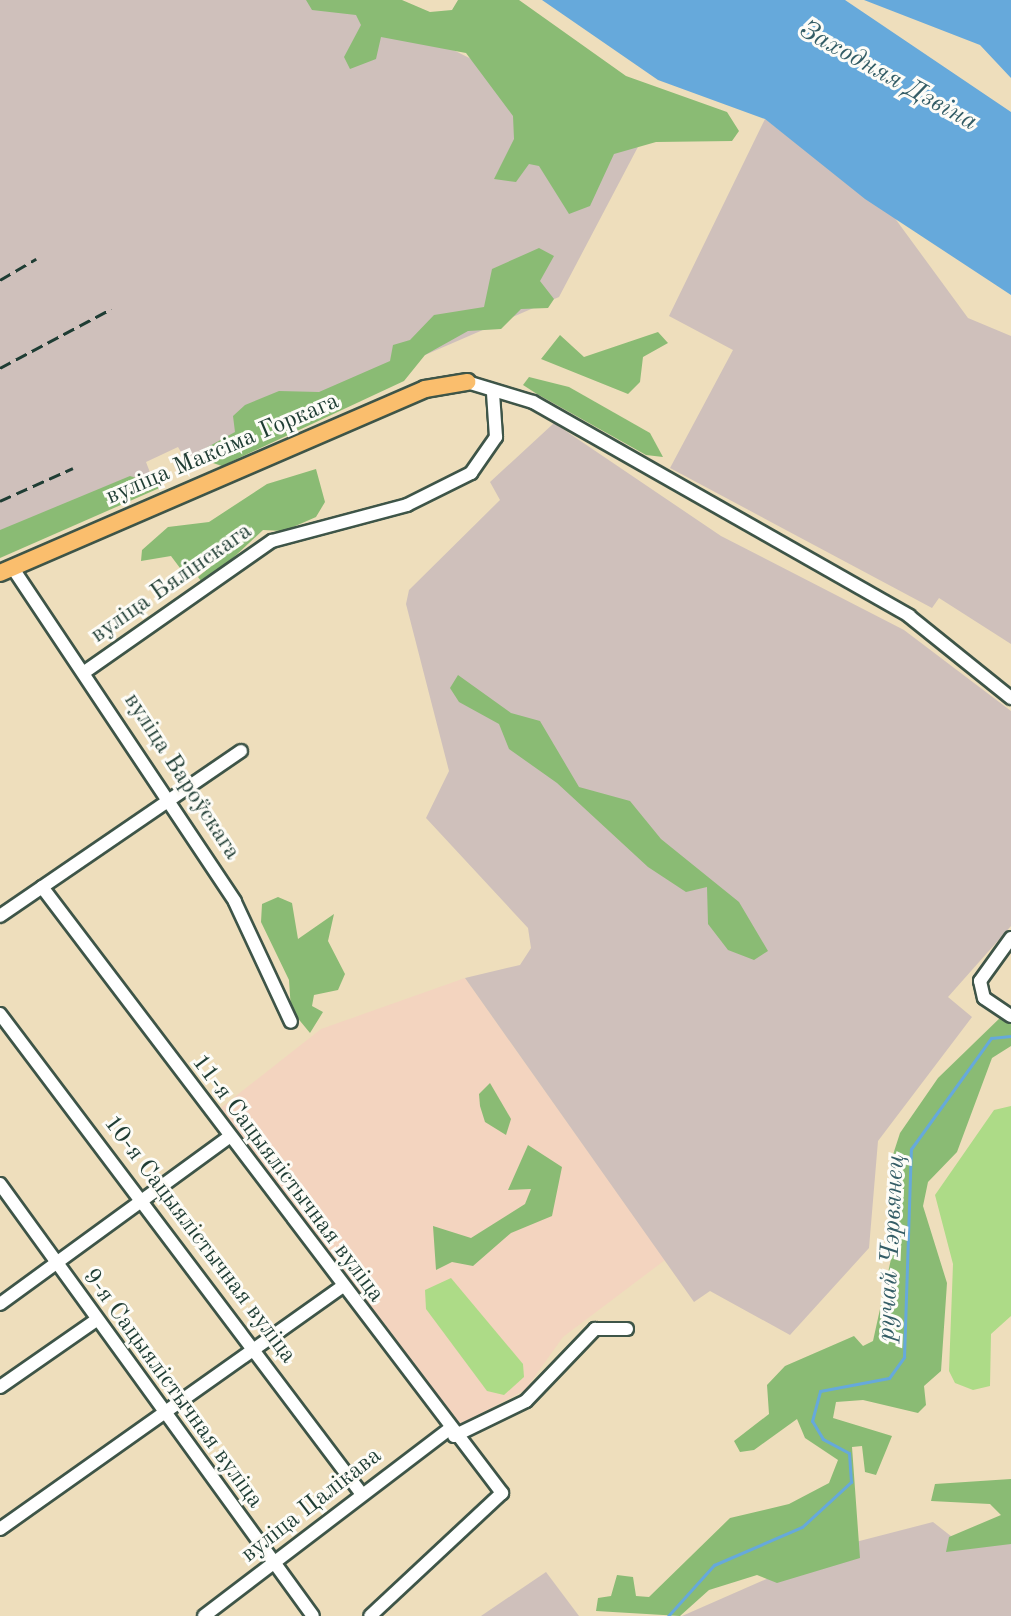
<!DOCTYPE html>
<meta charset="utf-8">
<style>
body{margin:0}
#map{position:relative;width:1011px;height:1616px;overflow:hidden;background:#eedebc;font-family:"Old Standard TT",serif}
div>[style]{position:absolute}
.built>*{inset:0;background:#f3d4bf}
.industrial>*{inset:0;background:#cfc0bb}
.green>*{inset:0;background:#addb87}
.forest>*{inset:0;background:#8abb74}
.water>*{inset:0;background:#66a9db}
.stream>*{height:3px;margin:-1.5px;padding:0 1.5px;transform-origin:1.5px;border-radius:1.5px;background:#66a9db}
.roads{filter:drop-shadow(2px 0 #3e5548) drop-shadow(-2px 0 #3e5548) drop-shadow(0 2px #3e5548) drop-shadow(0 -2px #3e5548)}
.minor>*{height:12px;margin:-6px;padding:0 6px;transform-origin:6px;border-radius:6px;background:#fff}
.major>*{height:16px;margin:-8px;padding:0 8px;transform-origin:8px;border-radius:8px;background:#fabe6d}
.rail>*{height:3px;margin-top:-1.5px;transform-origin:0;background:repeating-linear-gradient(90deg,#1f3d34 0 12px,transparent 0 18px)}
span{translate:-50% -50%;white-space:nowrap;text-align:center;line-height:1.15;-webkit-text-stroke:6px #fdfcf7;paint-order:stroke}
.street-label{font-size:24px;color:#1f3d34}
.water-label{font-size:26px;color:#345d66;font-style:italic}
</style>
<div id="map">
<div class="built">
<i style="clip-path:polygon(465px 978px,665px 1260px,563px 1337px,525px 1390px,459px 1425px,218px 1110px,321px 1029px)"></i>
</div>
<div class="industrial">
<i style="clip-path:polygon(0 0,353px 0,640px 143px,559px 297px,185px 459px,178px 447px,146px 462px,151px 475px,0 540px)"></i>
<i style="clip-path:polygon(765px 119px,894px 217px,968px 318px,1011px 336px,1011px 644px,939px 598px,932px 608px,670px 468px,733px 350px,669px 316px)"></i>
<i style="clip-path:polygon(554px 423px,721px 536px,904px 630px,1011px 711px,1011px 926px,948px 997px,972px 1017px,878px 1141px,869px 1248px,790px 1335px,710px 1291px,694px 1302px,465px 978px,520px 965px,531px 948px,528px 928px,426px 818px,449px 771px,406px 604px,409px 590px,500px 500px,490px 482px)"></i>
<i style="clip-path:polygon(933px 1522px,961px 1544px,1011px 1536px,1011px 1616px,682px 1616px,844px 1545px)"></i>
<i style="clip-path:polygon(546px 1572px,579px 1616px,481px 1616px)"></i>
</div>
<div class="green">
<i style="clip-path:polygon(1011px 1106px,1011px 1316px,991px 1334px,990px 1386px,973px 1390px,955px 1383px,949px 1371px,953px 1264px,935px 1195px,994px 1110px)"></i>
<i style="clip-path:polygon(451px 1278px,523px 1364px,524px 1377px,504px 1395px,487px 1391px,426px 1309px,425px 1290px)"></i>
</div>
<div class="forest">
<i style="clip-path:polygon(306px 0,402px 0,430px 12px,452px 10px,458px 0,519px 0,626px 76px,727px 112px,739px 131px,732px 141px,656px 142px,614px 154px,590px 206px,569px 214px,539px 166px,529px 164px,516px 182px,494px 179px,514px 139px,513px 116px,466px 53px,381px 37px,376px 59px,350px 69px,344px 57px,361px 25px,356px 15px,312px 10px)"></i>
<i style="clip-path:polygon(539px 248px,554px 256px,540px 281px,554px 299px,548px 308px,521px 309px,501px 329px,468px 331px,425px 355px,404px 381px,222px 466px,204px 460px,204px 449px,235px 432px,233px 416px,245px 405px,279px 391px,319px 392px,390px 361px,393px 345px,410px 340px,434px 315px,484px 307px,492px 269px)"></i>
<i style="clip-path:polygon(658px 332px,668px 343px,643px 357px,640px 382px,628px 394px,541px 359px,560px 335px,584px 357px)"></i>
<i style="clip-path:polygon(529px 377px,569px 387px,650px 433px,663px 457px,646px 455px,537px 394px,523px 385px)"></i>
<i style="clip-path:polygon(316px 469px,325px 502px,316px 517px,284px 531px,263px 530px,204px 585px,198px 577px,216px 562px,215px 553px,180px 568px,171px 556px,141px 561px,142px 550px,168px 527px,209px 522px,267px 484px)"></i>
<i style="clip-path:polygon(130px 476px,164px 486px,0 558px,0 530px)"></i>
<i style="clip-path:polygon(458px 675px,511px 713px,540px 721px,579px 787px,630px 801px,661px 839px,739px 902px,768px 951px,754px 960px,728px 950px,708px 924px,707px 887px,686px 892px,648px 867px,557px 783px,509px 749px,499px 724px,459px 702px,450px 688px)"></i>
<i style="clip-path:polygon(278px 897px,292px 903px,298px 939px,334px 914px,328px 941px,345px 974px,338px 990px,314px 995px,312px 1006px,323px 1012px,310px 1033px,291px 1010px,289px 980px,261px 922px,262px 904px)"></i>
<i style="clip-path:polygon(1004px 1014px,1011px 1018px,1011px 1046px,992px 1058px,957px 1152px,928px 1182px,923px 1206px,947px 1283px,941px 1371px,924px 1386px,926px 1405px,918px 1413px,863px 1400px,836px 1402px,833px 1418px,892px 1436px,876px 1475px,865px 1472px,862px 1446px,852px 1447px,860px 1558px,777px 1583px,757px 1575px,709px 1590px,680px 1616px,596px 1611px,598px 1598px,611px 1596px,617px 1575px,633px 1577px,636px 1596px,649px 1597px,730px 1518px,789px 1504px,829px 1483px,838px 1460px,805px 1438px,797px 1419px,754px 1450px,740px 1452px,734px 1441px,769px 1414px,767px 1385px,785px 1366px,854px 1336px,863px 1346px,873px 1341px,891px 1259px,890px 1164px,900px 1133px,938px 1078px)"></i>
<i style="clip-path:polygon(490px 1083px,511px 1119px,506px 1135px,485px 1122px,480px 1106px,479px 1094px)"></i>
<i style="clip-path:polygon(528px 1145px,562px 1167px,552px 1216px,511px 1233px,473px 1266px,452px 1262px,436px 1270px,433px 1226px,471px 1238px,525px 1204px,531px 1189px,508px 1190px)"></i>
<i style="clip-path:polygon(1011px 1479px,1011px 1544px,946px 1552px,949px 1537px,1001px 1515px,990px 1504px,931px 1501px,935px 1484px)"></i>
</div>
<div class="water">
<i style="clip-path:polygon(542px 0,845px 0,1011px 112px,1011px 295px,865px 199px,765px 119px,658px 80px)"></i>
<i style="clip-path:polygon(864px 0,1011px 0,1011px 78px,980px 45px)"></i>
</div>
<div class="stream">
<i style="left:668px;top:1616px;width:69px;rotate:-48deg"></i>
<i style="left:714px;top:1565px;width:96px;rotate:-23.4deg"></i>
<i style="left:802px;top:1527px;width:67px;rotate:-42.6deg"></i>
<i style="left:851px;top:1482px;width:29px;rotate:-94deg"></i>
<i style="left:849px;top:1453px;width:30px;rotate:-152deg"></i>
<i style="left:823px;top:1439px;width:21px;rotate:-121deg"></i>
<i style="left:812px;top:1421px;width:31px;rotate:-75deg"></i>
<i style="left:820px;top:1391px;width:70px;rotate:-10.7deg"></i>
<i style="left:889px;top:1378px;width:26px;rotate:-54deg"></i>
<i style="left:904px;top:1357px;width:208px;rotate:-88.1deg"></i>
<i style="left:911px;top:1149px;width:137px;rotate:-54.2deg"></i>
<i style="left:991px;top:1038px;width:20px;rotate:-6deg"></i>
</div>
<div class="roads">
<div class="minor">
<i style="left:467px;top:382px;width:69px;rotate:16.9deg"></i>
<i style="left:533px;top:402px;width:433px;rotate:29.6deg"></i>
<i style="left:909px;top:616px;width:131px;rotate:38.8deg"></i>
<i style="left:12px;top:567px;width:402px;rotate:56.3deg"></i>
<i style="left:235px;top:902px;width:132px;rotate:65deg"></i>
<i style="left:86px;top:671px;width:227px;rotate:-35deg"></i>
<i style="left:272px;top:541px;width:140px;rotate:-14.9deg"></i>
<i style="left:407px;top:505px;width:72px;rotate:-26.6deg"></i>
<i style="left:471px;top:473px;width:44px;rotate:-55.2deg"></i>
<i style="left:496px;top:437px;width:44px;rotate:-93.9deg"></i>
<i style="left:42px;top:887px;width:761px;rotate:52.8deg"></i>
<i style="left:502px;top:1493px;width:180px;rotate:137deg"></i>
<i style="left:0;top:916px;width:292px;rotate:-34.4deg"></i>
<i style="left:1011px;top:938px;width:53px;rotate:125.8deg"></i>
<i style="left:980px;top:981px;width:17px;rotate:77deg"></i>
<i style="left:984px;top:998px;width:32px;rotate:34deg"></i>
<i style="left:0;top:1014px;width:600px;rotate:53deg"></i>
<i style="left:0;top:1184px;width:533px;rotate:54.08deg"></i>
<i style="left:0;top:1304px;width:282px;rotate:-36.1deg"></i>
<i style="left:0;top:1387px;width:116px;rotate:-34.8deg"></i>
<i style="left:454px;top:1436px;width:80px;rotate:-25.9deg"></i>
<i style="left:526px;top:1401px;width:100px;rotate:-46.2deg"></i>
<i style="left:595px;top:1329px;width:32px"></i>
<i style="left:0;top:1529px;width:418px;rotate:-35.3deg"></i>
<i style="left:204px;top:1616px;width:307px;rotate:-37.3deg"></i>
</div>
<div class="major">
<i style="left:0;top:573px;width:463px;rotate:-23.4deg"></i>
<i style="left:425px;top:389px;width:43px;rotate:-9.5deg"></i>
</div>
</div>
<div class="rail">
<i style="left:0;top:280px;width:42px;rotate:-30.3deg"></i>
<i style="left:0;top:368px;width:126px;rotate:-28deg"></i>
<i style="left:0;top:501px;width:80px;rotate:-24.3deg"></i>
</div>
<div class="street-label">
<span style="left:223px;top:450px;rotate:-23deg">вуліца Максіма Горкага</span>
<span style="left:172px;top:584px;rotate:-35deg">вуліца Бялінскага</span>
<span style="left:181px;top:777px;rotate:57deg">вуліца Вароўскага</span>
<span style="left:287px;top:1179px;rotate:53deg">11-я Сацыялістычная вуліца</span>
<span style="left:199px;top:1240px;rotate:53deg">10-я Сацыялістычная вуліца</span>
<span style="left:172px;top:1389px;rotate:54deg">9-я Сацыялістычная вуліца</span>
<span style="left:312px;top:1506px;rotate:-38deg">вуліца Цалікава</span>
</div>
<div class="water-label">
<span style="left:888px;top:77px;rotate:29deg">Заходняя Дзвіна</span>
<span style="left:892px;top:1248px;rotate:-87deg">ручай Чэрвянец</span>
</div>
</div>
